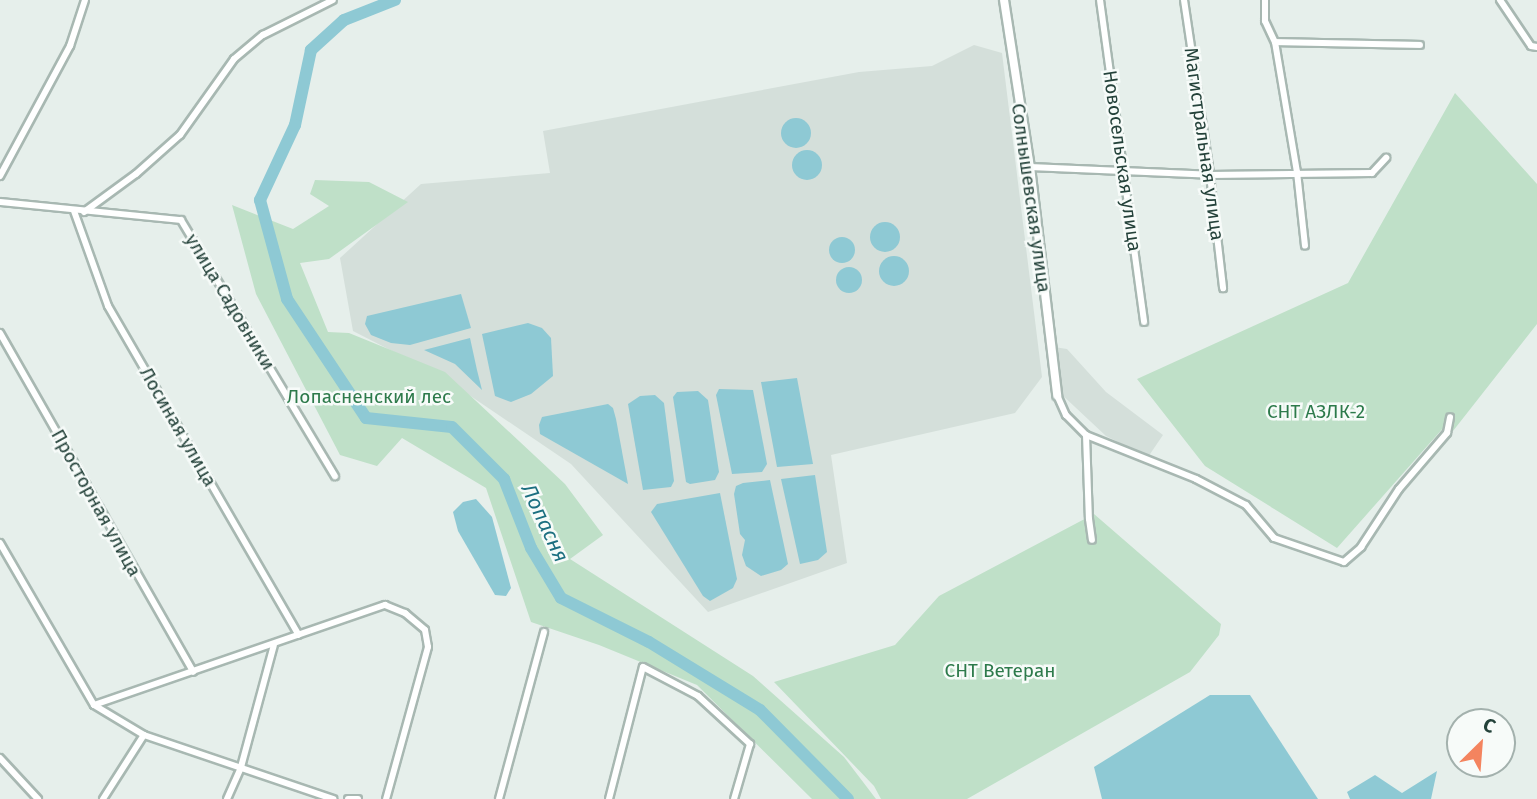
<!DOCTYPE html>
<meta charset="utf-8">
<style>
body{margin:0}
#map{position:relative;width:1537px;height:799px;overflow:hidden;background:#e6efeb;font-family:"Fira Sans",sans-serif}
div>[style]{position:absolute}
.built>*{inset:0;background:#d4dfda}
.green>*{inset:0;background:#bfe0c8}
.water>*{inset:0;background:#8ec9d4}
.round{border-radius:50%}
.river>*{height:12px;margin:-6px;padding:0 6px;transform-origin:6px;border-radius:6px;background:#8ec9d4}
.roads{filter:drop-shadow(2px 0 #a8b8b2) drop-shadow(-2px 0 #a8b8b2) drop-shadow(0 2px #a8b8b2) drop-shadow(0 -2px #a8b8b2)}
.minor>*{height:6px;margin:-3px;padding:0 3px;transform-origin:3px;border-radius:3px;background:#fff}
.tertiary>*{height:8px;margin:-4px;padding:0 4px;transform-origin:4px;border-radius:4px;background:#fff}
span{translate:-50% -50%;white-space:nowrap;text-align:center;line-height:1.15;-webkit-text-stroke:5px #f7fbf9;paint-order:stroke}
.street-label{font-size:19px;color:#24423a}
.park-label{font-size:19px;color:#2d7a4b}
.water-label{font-size:21px;color:#1c6f80;font-style:italic}
.north{position:absolute;left:1446px;top:708px;width:70px;height:70px;box-sizing:border-box;background:#f7fbf9;border:2px solid #a3b1ad;border-radius:50%;rotate:25deg;font-size:19px;font-weight:700;line-height:28px;text-align:center;color:#24423a}
.north::after{content:'';display:block;margin:auto;width:24px;height:32px;background:#f4845f;clip-path:polygon(50% 0,100% 100%,50% 72%,0 100%)}
</style>
<div id="map">
<div class="built">
<i style="clip-path:polygon(974px 45px,1002px 53px,1042px 377px,1015px 413px,831px 455px,847px 563px,708px 612px,571px 464px,441px 376px,353px 331px,340px 258px,421px 184px,550px 173px,543px 131px,859px 72px,932px 66px)"></i>
<i style="clip-path:polygon(1054px 347px,1067px 349px,1106px 392px,1163px 435px,1148px 457px,1106px 436px,1059px 392px)"></i>
</div>
<div class="green">
<i style="clip-path:polygon(1455px 93px,1537px 184px,1537px 324px,1453px 431px,1444px 427px,1337px 548px,1205px 466px,1137px 379px,1348px 283px)"></i>
<i style="clip-path:polygon(315px 180px,369px 182px,408px 202px,329px 259px,300px 263px,328px 332px,349px 333px,445px 372px,565px 484px,603px 535px,570px 559px,753px 676px,844px 757px,876px 799px,812px 799px,697px 685px,599px 645px,531px 622px,486px 488px,402px 438px,377px 466px,340px 455px,256px 294px,232px 205px,293px 229px,329px 206px,310px 194px)"></i>
<i style="clip-path:polygon(1094px 514px,1221px 624px,1219px 635px,1190px 672px,967px 799px,881px 799px,874px 786px,774px 682px,895px 645px,939px 596px)"></i>
</div>
<div class="water">
<i class="round" style="left:781px;top:118px;width:30px;height:30px"></i>
<i class="round" style="left:792px;top:150px;width:30px;height:30px"></i>
<i class="round" style="left:870px;top:222px;width:30px;height:30px"></i>
<i class="round" style="left:829px;top:237px;width:26px;height:26px"></i>
<i class="round" style="left:879px;top:256px;width:30px;height:30px"></i>
<i class="round" style="left:836px;top:267px;width:26px;height:26px"></i>
<i style="clip-path:polygon(461px 294px,471px 328px,410px 345px,391px 343px,371px 335px,365px 324px,367px 316px)"></i>
<i style="clip-path:polygon(528px 323px,542px 328px,551px 338px,553px 376px,531px 394px,511px 402px,495px 396px,482px 334px)"></i>
<i style="clip-path:polygon(470px 338px,477px 370px,482px 390px,455px 364px,424px 350px)"></i>
<i style="clip-path:polygon(797px 378px,813px 464px,777px 467px,761px 382px)"></i>
<i style="clip-path:polygon(719px 389px,753px 390px,767px 464px,762px 472px,732px 474px,716px 395px)"></i>
<i style="clip-path:polygon(698px 391px,708px 400px,719px 472px,715px 480px,690px 484px,686px 482px,673px 397px,677px 392px)"></i>
<i style="clip-path:polygon(655px 395px,664px 403px,674px 481px,671px 487px,643px 490px,628px 404px,640px 396px)"></i>
<i style="clip-path:polygon(608px 404px,613px 408px,616px 419px,628px 484px,540px 434px,539px 425px,542px 417px)"></i>
<i style="clip-path:polygon(815px 475px,827px 552px,818px 560px,800px 564px,781px 479px)"></i>
<i style="clip-path:polygon(770px 480px,788px 564px,781px 570px,761px 576px,746px 566px,742px 555px,745px 540px,740px 534px,734px 494px,736px 486px,743px 483px)"></i>
<i style="clip-path:polygon(720px 493px,737px 579px,733px 588px,710px 601px,703px 596px,651px 512px,657px 504px)"></i>
<i style="clip-path:polygon(476px 499px,492px 517px,511px 588px,506px 596px,495px 595px,458px 531px,453px 512px,463px 502px)"></i>
<i style="clip-path:polygon(1210px 695px,1250px 695px,1318px 799px,1102px 799px,1094px 767px)"></i>
<i style="clip-path:polygon(1437px 771px,1431px 799px,1350px 799px,1347px 792px,1375px 775px,1402px 793px)"></i>
</div>
<div class="river">
<i style="left:395px;top:0;width:55px;rotate:158.6deg"></i>
<i style="left:344px;top:20px;width:45px;rotate:137.7deg"></i>
<i style="left:311px;top:50px;width:77px;rotate:102deg"></i>
<i style="left:295px;top:125px;width:83px;rotate:115deg"></i>
<i style="left:260px;top:200px;width:103px;rotate:74.7deg"></i>
<i style="left:287px;top:299px;width:143px;rotate:56.4deg"></i>
<i style="left:366px;top:418px;width:86px;rotate:6deg"></i>
<i style="left:452px;top:427px;width:74px;rotate:45deg"></i>
<i style="left:504px;top:479px;width:74px;rotate:68.6deg"></i>
<i style="left:531px;top:548px;width:58px;rotate:59deg"></i>
<i style="left:561px;top:598px;width:98px;rotate:26.6deg"></i>
<i style="left:649px;top:642px;width:130px;rotate:31.5deg"></i>
<i style="left:760px;top:710px;width:125px;rotate:45.3deg"></i>
</div>
<div class="roads">
<div class="minor">
<i style="left:1100px;top:0;width:325px;rotate:82.2deg"></i>
<i style="left:1184px;top:0;width:177px;rotate:81.5deg"></i>
<i style="left:1210px;top:175px;width:114px;rotate:83.4deg"></i>
<i style="left:1265px;top:0;width:21px;rotate:90deg"></i>
<i style="left:1265px;top:21px;width:23px;rotate:65deg"></i>
<i style="left:1275px;top:42px;width:132px;rotate:80.4deg"></i>
<i style="left:1297px;top:172px;width:74px;rotate:83.8deg"></i>
<i style="left:1500px;top:0;width:55px;rotate:56deg"></i>
<i style="left:1531px;top:46px;width:6px;rotate:9deg"></i>
<i style="left:1275px;top:42px;width:145px;rotate:1.2deg"></i>
<i style="left:1030px;top:167px;width:180px;rotate:2.5deg"></i>
<i style="left:1210px;top:175px;width:162px;rotate:-0.7deg"></i>
<i style="left:1372px;top:173px;width:21px;rotate:-47deg"></i>
<i style="left:0;top:176px;width:148px;rotate:-61.7deg"></i>
<i style="left:70px;top:46px;width:48px;rotate:-71.9deg"></i>
<i style="left:0;top:202px;width:182px;rotate:5.7deg"></i>
<i style="left:181px;top:220px;width:299px;rotate:59deg"></i>
<i style="left:74px;top:211px;width:101px;rotate:70.3deg"></i>
<i style="left:108px;top:306px;width:380px;rotate:59.9deg"></i>
<i style="left:84px;top:212px;width:64px;rotate:-36.2deg"></i>
<i style="left:136px;top:174px;width:59px;rotate:-41.6deg"></i>
<i style="left:180px;top:135px;width:93px;rotate:-54.6deg"></i>
<i style="left:234px;top:59px;width:38px;rotate:-40deg"></i>
<i style="left:263px;top:35px;width:78px;rotate:-26.6deg"></i>
<i style="left:0;top:333px;width:390px;rotate:60.3deg"></i>
<i style="left:1057px;top:395px;width:22px;rotate:66deg"></i>
<i style="left:1066px;top:415px;width:28px;rotate:45deg"></i>
<i style="left:1086px;top:435px;width:118px;rotate:21.8deg"></i>
<i style="left:1196px;top:479px;width:56px;rotate:27.5deg"></i>
<i style="left:1246px;top:505px;width:43px;rotate:49.7deg"></i>
<i style="left:1274px;top:538px;width:74px;rotate:18.9deg"></i>
<i style="left:1344px;top:562px;width:23px;rotate:-41deg"></i>
<i style="left:1361px;top:547px;width:69px;rotate:-56.8deg"></i>
<i style="left:1399px;top:489px;width:74px;rotate:-49.4deg"></i>
<i style="left:1447px;top:433px;width:16px;rotate:-79deg"></i>
<i style="left:1086px;top:435px;width:84px;rotate:88deg"></i>
<i style="left:1089px;top:519px;width:21px;rotate:82deg"></i>
<i style="left:0;top:543px;width:187px;rotate:59.9deg"></i>
<i style="left:94px;top:705px;width:58px;rotate:31deg"></i>
<i style="left:144px;top:735px;width:200px;rotate:18.7deg"></i>
<i style="left:94px;top:705px;width:308px;rotate:-19deg"></i>
<i style="left:385px;top:605px;width:22px;rotate:22deg"></i>
<i style="left:405px;top:613px;width:26px;rotate:40deg"></i>
<i style="left:425px;top:630px;width:17px;rotate:80deg"></i>
<i style="left:428px;top:647px;width:158px;rotate:105.4deg"></i>
<i style="left:0;top:758px;width:56px;rotate:47.2deg"></i>
<i style="left:103px;top:799px;width:76px;rotate:-57.4deg"></i>
<i style="left:227px;top:799px;width:35px;rotate:-66deg"></i>
<i style="left:241px;top:767px;width:126px;rotate:-74.9deg"></i>
<i style="left:348px;top:799px;width:10px"></i>
<i style="left:499px;top:799px;width:173px;rotate:-74.9deg"></i>
<i style="left:609px;top:799px;width:136px;rotate:-75.6deg"></i>
<i style="left:643px;top:667px;width:62px;rotate:27.8deg"></i>
<i style="left:698px;top:696px;width:71px;rotate:42.7deg"></i>
<i style="left:750px;top:744px;width:57px;rotate:106.2deg"></i>
</div>
<div class="tertiary">
<i style="left:1004px;top:0;width:169px;rotate:81.2deg"></i>
<i style="left:1030px;top:167px;width:230px;rotate:83.2deg"></i>
</div>
</div>
<div class="street-label">
<span style="left:1204px;top:144px;rotate:82deg">Магистральная улица</span>
<span style="left:1122px;top:161px;rotate:82deg">Новосельская улица</span>
<span style="left:1031px;top:198px;rotate:82deg">Солнышевская улица</span>
<span style="left:230px;top:302px;rotate:59deg">улица Садовники</span>
<span style="left:178px;top:427px;rotate:60deg">Лосиная улица</span>
<span style="left:96px;top:503px;rotate:61deg">Просторная улица</span>
</div>
<div class="park-label">
<span style="left:369px;top:397px">Лопасненский лес</span>
<span style="left:1316px;top:412px">СНТ АЗЛК-2</span>
<span style="left:1000px;top:671px">СНТ Ветеран</span>
</div>
<div class="water-label">
<span style="left:545px;top:523px;rotate:65deg">Лопасня</span>
</div>
<div class="north">С</div>
</div>
